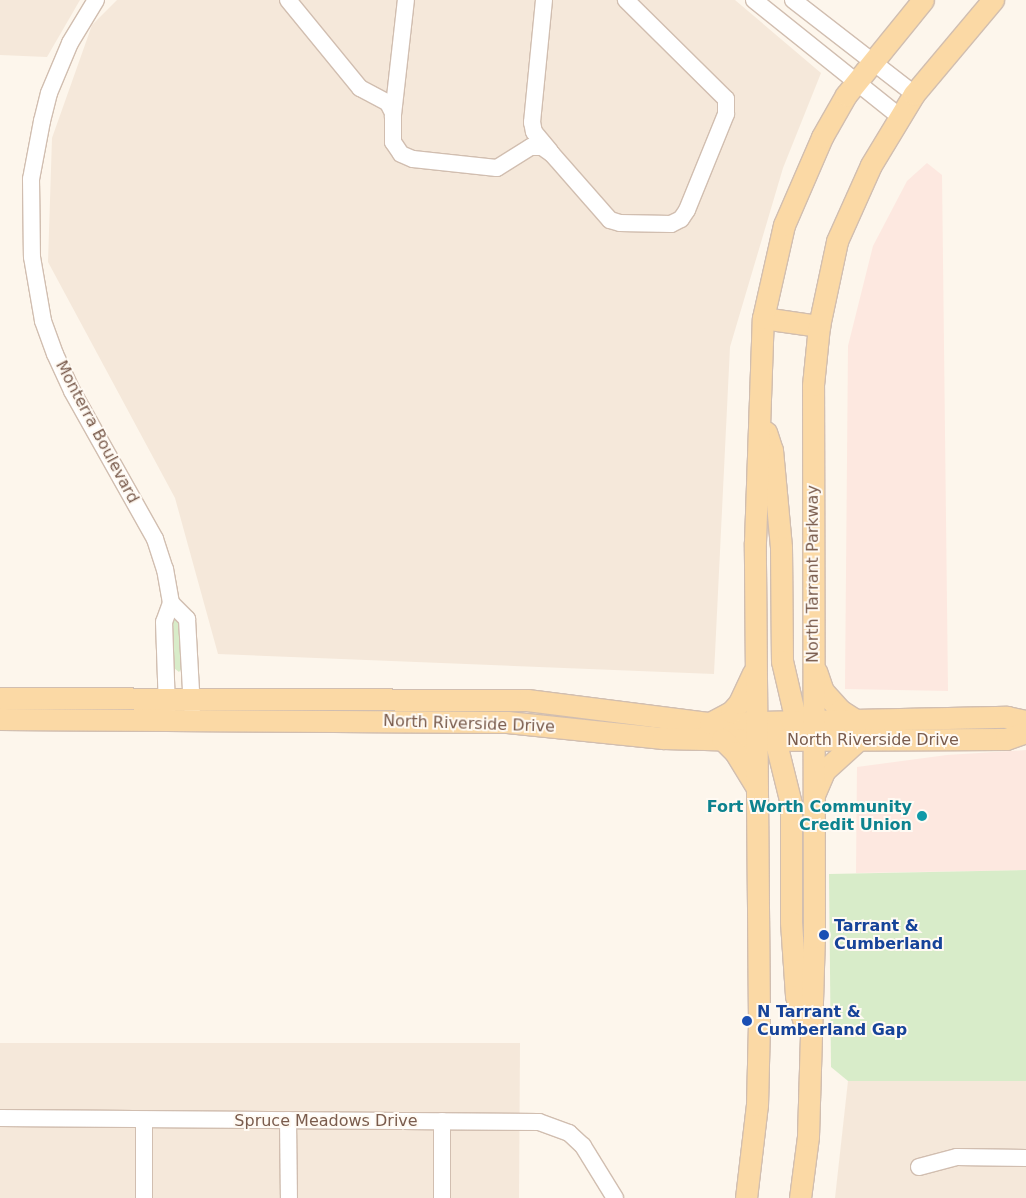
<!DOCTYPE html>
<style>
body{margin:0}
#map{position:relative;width:1026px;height:1198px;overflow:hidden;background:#fdf6ec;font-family:"DejaVu Sans",sans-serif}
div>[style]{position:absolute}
.residential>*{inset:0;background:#f5e8da}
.commercial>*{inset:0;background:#fde8e0}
.green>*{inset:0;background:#d8ecc9}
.roads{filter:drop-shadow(1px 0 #d1beb0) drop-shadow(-1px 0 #d1beb0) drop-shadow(0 1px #d1beb0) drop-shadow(0 -1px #d1beb0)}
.minor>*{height:16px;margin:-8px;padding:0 8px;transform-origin:8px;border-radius:8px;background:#fff}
.major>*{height:21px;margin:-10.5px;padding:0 10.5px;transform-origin:10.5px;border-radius:10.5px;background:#fbd9a5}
.dots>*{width:14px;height:14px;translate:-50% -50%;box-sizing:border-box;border:2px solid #fffaf3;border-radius:50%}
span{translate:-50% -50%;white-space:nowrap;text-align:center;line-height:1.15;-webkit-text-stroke:4px #fffaf3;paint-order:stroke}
.street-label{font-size:16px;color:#7a5c4d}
.culture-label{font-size:16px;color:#0d838f;font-weight:700}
.right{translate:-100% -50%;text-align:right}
.transit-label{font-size:16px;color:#164399;font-weight:700}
.left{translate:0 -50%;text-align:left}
</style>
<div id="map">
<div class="residential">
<i style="clip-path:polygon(0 0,80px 0,47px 57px,0 55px)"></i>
<i style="clip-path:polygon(117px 0,735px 0,821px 73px,783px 168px,730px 347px,714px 674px,218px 654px,175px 498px,48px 262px,52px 138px,92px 25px)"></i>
<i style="clip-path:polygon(0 1043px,520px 1043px,519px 1198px,0 1198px)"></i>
<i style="clip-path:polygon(848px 1081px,1026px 1081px,1026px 1198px,835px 1198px)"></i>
</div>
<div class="commercial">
<i style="clip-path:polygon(927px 163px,942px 175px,948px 691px,845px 689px,848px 346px,873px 246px,907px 181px)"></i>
<i style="clip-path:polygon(1026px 750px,1026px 870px,856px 873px,857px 767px,947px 755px)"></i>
</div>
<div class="green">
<i style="clip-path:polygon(174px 620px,179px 620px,182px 668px,179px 672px,174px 668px,170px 630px)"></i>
<i style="clip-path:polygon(1026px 870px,1026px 1081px,848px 1081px,831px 1067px,829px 874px)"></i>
</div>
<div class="roads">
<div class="minor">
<i style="left:96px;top:0;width:50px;rotate:121.2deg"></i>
<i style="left:70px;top:43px;width:54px;rotate:112.8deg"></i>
<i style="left:49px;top:93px;width:29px;rotate:104deg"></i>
<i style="left:42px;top:121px;width:59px;rotate:100.7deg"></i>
<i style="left:31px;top:179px;width:78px;rotate:89.3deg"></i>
<i style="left:32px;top:257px;width:65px;rotate:80.2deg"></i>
<i style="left:43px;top:321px;width:35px;rotate:70deg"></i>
<i style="left:55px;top:354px;width:41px;rotate:65.3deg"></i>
<i style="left:72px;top:391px;width:170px;rotate:60.7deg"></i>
<i style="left:155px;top:539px;width:32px;rotate:72deg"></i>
<i style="left:165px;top:569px;width:35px;rotate:80deg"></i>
<i style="left:171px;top:603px;width:20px;rotate:110deg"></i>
<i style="left:164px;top:622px;width:88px;rotate:88deg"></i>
<i style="left:288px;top:0;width:114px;rotate:50.7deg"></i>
<i style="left:360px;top:88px;width:32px;rotate:28deg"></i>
<i style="left:388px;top:103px;width:11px;rotate:63deg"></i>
<i style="left:393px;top:113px;width:29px;rotate:90deg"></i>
<i style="left:393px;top:142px;width:14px;rotate:56deg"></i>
<i style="left:401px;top:154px;width:13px;rotate:23deg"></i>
<i style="left:413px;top:159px;width:84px;rotate:6.1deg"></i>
<i style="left:497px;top:168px;width:40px;rotate:-32deg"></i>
<i style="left:531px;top:147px;width:11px"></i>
<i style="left:542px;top:147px;width:12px;rotate:35deg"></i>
<i style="left:552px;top:154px;width:88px;rotate:48.7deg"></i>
<i style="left:610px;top:220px;width:10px;rotate:17deg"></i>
<i style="left:620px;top:223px;width:51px;rotate:1.1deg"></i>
<i style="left:671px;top:224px;width:11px;rotate:-27deg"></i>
<i style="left:681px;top:219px;width:11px;rotate:-56deg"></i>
<i style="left:687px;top:210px;width:104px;rotate:-67.9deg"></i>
<i style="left:726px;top:114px;width:15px;rotate:-90deg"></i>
<i style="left:726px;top:99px;width:141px;rotate:-135.3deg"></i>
<i style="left:544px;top:0;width:123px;rotate:95.6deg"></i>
<i style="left:532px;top:122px;width:10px;rotate:79deg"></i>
<i style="left:534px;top:132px;width:25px;rotate:50deg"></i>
<i style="left:754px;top:0;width:186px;rotate:38.7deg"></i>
<i style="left:793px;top:0;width:153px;rotate:37.8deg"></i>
<i style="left:393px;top:115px;width:116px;rotate:-83.6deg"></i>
<i style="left:171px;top:603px;width:23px;rotate:45deg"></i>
<i style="left:187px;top:619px;width:90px;rotate:86.8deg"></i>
<i style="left:0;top:1118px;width:539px;rotate:0.43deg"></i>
<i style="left:539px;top:1122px;width:32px;rotate:20deg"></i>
<i style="left:569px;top:1133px;width:19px;rotate:43deg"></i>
<i style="left:583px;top:1146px;width:61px;rotate:58.4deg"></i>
<i style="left:288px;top:1120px;width:78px;rotate:89.3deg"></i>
<i style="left:442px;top:1121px;width:77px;rotate:90deg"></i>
<i style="left:919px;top:1167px;width:39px;rotate:-15deg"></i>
<i style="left:957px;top:1157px;width:69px;rotate:0.8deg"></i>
<i style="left:144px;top:1198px;width:78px;rotate:-90deg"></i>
</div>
<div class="major">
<i style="left:763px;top:318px;width:57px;rotate:8.1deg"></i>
<i style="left:766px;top:432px;width:19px;rotate:72deg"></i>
<i style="left:772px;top:450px;width:97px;rotate:84.7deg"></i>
<i style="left:781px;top:547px;width:114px;rotate:89.5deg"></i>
<i style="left:782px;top:661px;width:75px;rotate:76.9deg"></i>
<i style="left:816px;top:671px;width:21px;rotate:71deg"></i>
<i style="left:823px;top:691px;width:25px;rotate:48deg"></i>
<i style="left:840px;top:710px;width:20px;rotate:33deg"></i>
<i style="left:0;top:698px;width:527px;rotate:0.22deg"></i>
<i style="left:527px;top:700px;width:184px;rotate:7.2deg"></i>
<i style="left:710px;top:723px;width:297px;rotate:-1.2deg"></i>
<i style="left:1007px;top:717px;width:19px;rotate:12deg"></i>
<i style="left:0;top:719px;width:507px;rotate:0.34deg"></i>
<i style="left:507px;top:722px;width:157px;rotate:5.9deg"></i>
<i style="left:663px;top:738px;width:82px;rotate:1.4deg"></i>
<i style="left:745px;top:740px;width:261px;rotate:-0.2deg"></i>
<i style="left:1006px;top:739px;width:21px;rotate:-19deg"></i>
<i style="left:710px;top:723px;width:24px;rotate:-28deg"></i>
<i style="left:731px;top:712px;width:12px;rotate:-48deg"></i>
<i style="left:739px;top:703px;width:33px;rotate:-65deg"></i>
<i style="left:772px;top:727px;width:79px;rotate:76.1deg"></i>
<i style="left:791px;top:804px;width:118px;rotate:90deg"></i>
<i style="left:791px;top:922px;width:74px;rotate:86.1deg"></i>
<i style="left:796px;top:996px;width:30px;rotate:73deg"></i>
<i style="left:722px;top:739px;width:18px;rotate:45deg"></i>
<i style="left:735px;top:752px;width:42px;rotate:58.6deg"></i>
<i style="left:814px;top:795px;width:26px;rotate:-67deg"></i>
<i style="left:824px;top:771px;width:45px;rotate:-42.3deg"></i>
<i style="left:746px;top:1198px;width:94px;rotate:-83.3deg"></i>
<i style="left:757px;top:1105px;width:83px;rotate:-88.6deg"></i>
<i style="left:759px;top:1022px;width:480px;rotate:-90.5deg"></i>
<i style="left:755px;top:542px;width:224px;rotate:-88deg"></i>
<i style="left:763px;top:318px;width:95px;rotate:-77.3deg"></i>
<i style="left:784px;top:225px;width:96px;rotate:-66.6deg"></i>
<i style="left:822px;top:137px;width:48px;rotate:-60.3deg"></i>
<i style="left:846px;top:95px;width:122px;rotate:-51deg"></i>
<i style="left:800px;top:1198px;width:63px;rotate:-82.6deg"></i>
<i style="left:808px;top:1136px;width:199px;rotate:-88.3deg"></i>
<i style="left:814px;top:937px;width:552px;rotate:-90.1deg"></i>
<i style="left:813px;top:385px;width:59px;rotate:-84.2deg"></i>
<i style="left:819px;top:326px;width:87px;rotate:-78deg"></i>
<i style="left:837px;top:241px;width:83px;rotate:-65.9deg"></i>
<i style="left:871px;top:165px;width:83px;rotate:-58.8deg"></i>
<i style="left:914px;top:94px;width:123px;rotate:-50deg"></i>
</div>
</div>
<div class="dots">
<i style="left:922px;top:816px;background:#0f9aa8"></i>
<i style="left:824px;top:935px;background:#1a4fb4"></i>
<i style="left:747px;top:1021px;background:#1a4fb4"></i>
</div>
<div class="street-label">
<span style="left:97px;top:432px;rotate:62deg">Monterra Boulevard</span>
<span style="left:813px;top:574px;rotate:-90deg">North Tarrant Parkway</span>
<span style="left:469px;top:724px;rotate:2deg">North Riverside Drive</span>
<span style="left:873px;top:740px">North Riverside Drive</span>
<span style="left:326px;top:1121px">Spruce Meadows Drive</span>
</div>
<div class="culture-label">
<span class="right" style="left:912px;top:816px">Fort Worth Community<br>Credit Union</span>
</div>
<div class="transit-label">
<span class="left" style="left:834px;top:935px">Tarrant &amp;<br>Cumberland</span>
<span class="left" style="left:757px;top:1021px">N Tarrant &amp;<br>Cumberland Gap</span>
</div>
</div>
